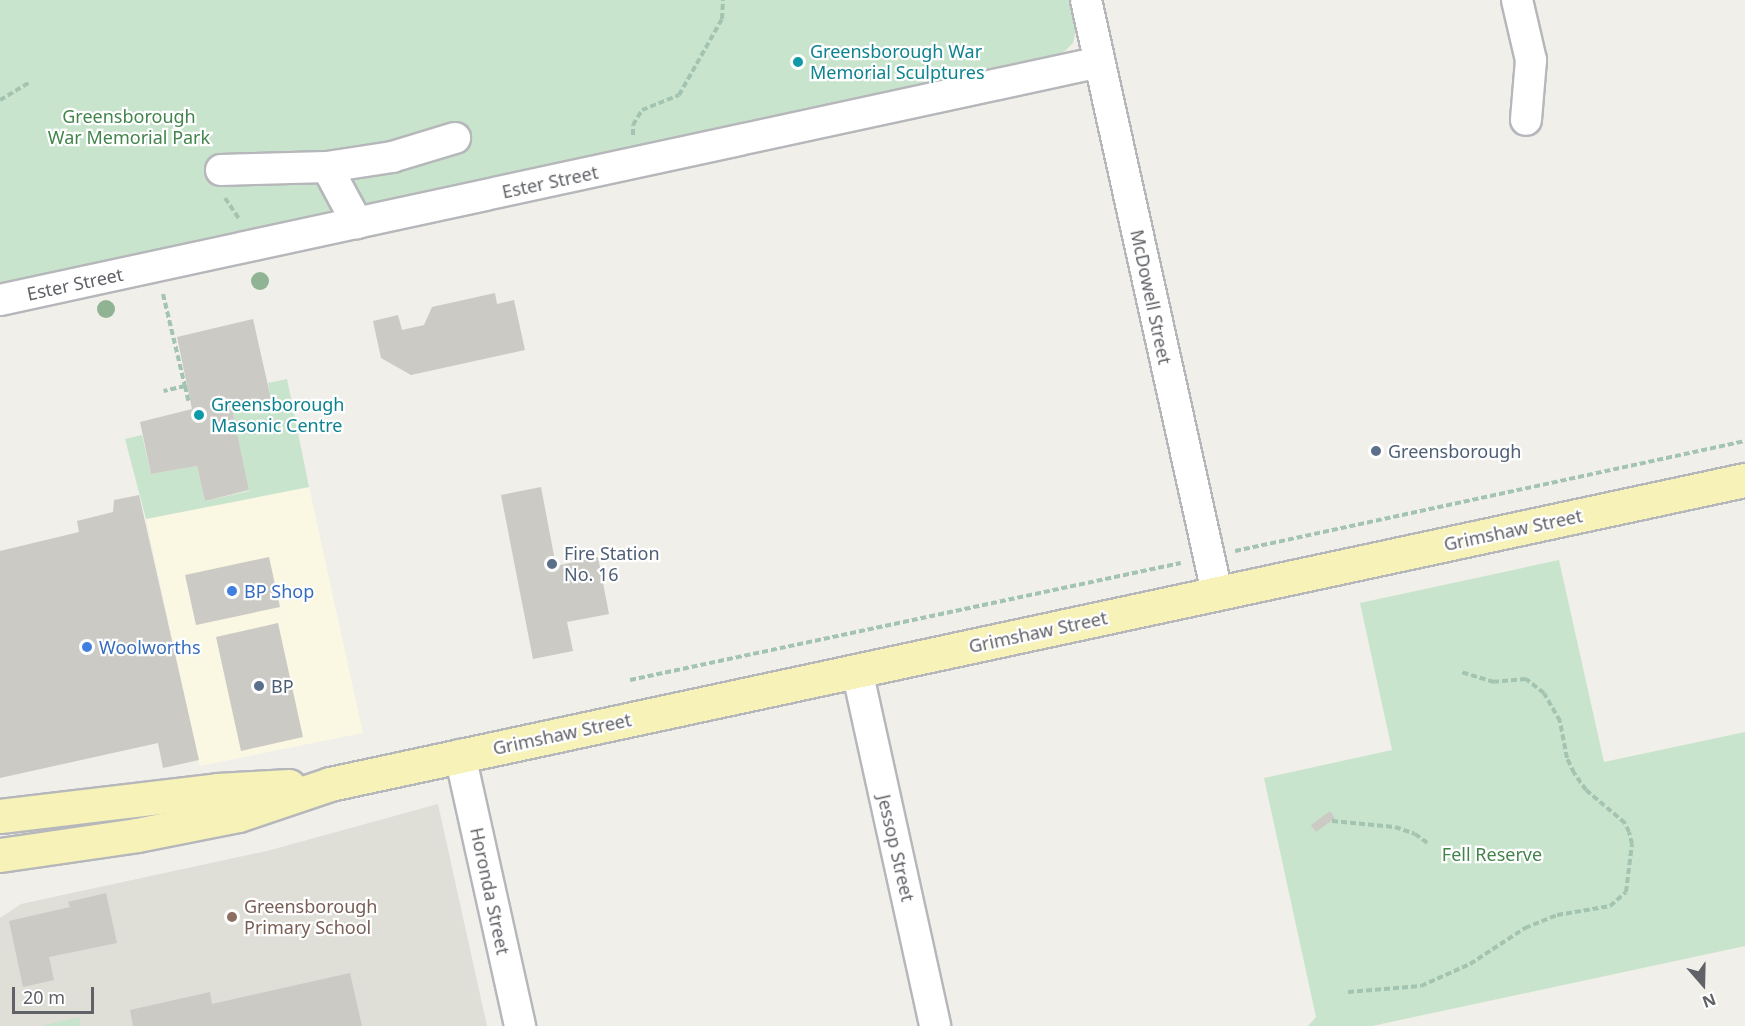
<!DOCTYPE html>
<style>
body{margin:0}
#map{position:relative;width:1745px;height:1026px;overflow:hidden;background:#f0efe9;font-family:"Noto Sans",sans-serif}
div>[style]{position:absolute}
.commercial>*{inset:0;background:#faf7e3}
.education>*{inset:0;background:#dfded7}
.green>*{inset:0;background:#c9e4cc}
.building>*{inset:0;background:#cbcac5}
.path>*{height:4px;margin-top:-2px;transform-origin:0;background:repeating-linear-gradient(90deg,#a3c4b0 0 6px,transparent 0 9px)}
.roads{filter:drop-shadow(2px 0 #b6b7bb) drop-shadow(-2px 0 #b6b7bb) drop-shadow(0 2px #b6b7bb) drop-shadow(0 -2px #b6b7bb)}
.minor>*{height:30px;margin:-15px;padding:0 15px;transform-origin:15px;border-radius:15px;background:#fff}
.major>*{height:33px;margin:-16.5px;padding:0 16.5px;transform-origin:16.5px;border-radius:16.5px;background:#f6f2b8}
.trees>*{width:18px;height:18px;margin:-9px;border-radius:50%;background:#90b493}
.dots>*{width:16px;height:16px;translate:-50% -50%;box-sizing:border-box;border:3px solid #fff;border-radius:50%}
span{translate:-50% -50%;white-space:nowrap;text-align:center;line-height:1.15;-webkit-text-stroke:4.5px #fff;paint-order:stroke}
.culture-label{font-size:18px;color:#0d838f}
.left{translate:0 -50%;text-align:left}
.park-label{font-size:18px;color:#42844c}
.street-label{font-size:18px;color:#606267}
.service-label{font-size:18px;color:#4e5e75}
.shop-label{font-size:18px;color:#366cbe}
.education-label{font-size:18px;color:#785e54}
.north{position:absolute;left:1673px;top:954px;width:60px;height:60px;-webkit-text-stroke:4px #fff;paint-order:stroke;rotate:160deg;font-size:16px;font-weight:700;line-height:24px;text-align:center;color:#606267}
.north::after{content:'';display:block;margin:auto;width:21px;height:27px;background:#606267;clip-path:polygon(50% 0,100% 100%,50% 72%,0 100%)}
.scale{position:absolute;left:12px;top:987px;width:82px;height:27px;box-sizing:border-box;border:3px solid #606267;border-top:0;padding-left:8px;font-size:18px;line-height:21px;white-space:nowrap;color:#606267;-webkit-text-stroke:4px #fff;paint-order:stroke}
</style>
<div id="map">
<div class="commercial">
<i style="clip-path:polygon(309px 487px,363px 733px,200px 766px,146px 519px)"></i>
</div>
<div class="education">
<i style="clip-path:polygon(438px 804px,487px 1026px,0 1026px,0 918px,21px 904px,267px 851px)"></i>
</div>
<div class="green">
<i style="clip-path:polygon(0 0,1072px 0,1077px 25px,1073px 43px,1065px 51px,1046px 59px,0 286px)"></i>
<i style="clip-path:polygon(287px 379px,309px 487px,146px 519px,125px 439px,142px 435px,151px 474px,197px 466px,205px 501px,249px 491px,232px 409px,271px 399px,268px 383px)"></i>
<i style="clip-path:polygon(1559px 560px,1604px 762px,1745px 732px,1745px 946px,1372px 1026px,1308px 1026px,1316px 1017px,1264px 778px,1392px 750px,1360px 603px)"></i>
<i style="clip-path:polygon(79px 1017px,81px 1026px,41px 1026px)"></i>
</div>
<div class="building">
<i style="clip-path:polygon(495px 293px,497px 304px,514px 300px,525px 350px,411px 375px,381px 358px,373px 321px,398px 315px,402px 330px,424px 325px,432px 307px)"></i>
<i style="clip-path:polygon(253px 319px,271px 399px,232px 409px,249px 490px,205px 501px,197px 466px,151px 474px,140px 422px,192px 409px,177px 337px)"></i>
<i style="clip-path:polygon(541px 487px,556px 566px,598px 557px,609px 614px,567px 622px,573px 651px,533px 659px,501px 495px)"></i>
<i style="clip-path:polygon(139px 495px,199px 760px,163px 768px,158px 743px,0 778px,0 551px,79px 532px,77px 521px,113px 512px,114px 500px)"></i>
<i style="clip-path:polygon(269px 557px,280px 607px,196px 625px,185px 575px)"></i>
<i style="clip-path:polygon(278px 623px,303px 737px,241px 751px,216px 637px)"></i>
<i style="clip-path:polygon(1330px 811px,1335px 818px,1316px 832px,1311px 825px)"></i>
<i style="clip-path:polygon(106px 893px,117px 943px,49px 957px,54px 980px,23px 987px,9px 921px,70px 907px,68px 902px)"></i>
<i style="clip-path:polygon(350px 973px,362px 1026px,133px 1026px,130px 1010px,210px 992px,212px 1004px)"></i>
</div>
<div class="path">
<i style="left:0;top:100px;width:35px;rotate:-31deg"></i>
<i style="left:633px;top:135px;width:10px;rotate:-90deg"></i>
<i style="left:633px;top:125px;width:17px;rotate:-59deg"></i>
<i style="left:642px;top:110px;width:40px;rotate:-22deg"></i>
<i style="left:679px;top:95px;width:87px;rotate:-60.5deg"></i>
<i style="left:722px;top:19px;width:19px;rotate:-87deg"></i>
<i style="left:225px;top:198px;width:25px;rotate:56deg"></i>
<i style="left:163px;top:294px;width:95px;rotate:76.6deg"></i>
<i style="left:185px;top:386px;width:22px;rotate:167deg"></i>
<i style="left:185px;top:386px;width:17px;rotate:77deg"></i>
<i style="left:1235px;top:551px;width:522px;rotate:-12.17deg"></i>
<i style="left:630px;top:680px;width:563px;rotate:-11.99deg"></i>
<i style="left:1332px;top:821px;width:63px;rotate:5.4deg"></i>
<i style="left:1395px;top:827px;width:21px;rotate:19deg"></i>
<i style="left:1415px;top:834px;width:17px;rotate:36deg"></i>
<i style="left:1348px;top:992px;width:73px;rotate:-4.7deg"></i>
<i style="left:1421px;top:986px;width:54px;rotate:-24.2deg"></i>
<i style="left:1470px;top:964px;width:66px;rotate:-33.2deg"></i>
<i style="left:1525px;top:928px;width:35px;rotate:-22deg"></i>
<i style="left:1557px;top:915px;width:54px;rotate:-9.6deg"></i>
<i style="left:1610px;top:906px;width:21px;rotate:-41deg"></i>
<i style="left:1626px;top:892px;width:48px;rotate:-82.9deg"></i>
<i style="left:1632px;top:844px;width:12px;rotate:-104deg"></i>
<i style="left:1629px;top:832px;width:10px;rotate:-114deg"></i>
<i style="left:1625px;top:823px;width:51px;rotate:-139.8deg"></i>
<i style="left:1586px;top:790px;width:21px;rotate:-125deg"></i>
<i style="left:1574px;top:773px;width:17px;rotate:-115deg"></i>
<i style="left:1567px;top:758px;width:38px;rotate:-101deg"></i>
<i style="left:1560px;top:721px;width:32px;rotate:-120deg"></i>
<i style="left:1544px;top:693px;width:23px;rotate:-142deg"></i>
<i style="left:1526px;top:679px;width:32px;rotate:175deg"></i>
<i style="left:1494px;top:682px;width:34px;rotate:-163deg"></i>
</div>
<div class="roads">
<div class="minor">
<i style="left:1086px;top:0;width:607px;rotate:77.54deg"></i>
<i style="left:1517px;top:0;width:62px;rotate:76.9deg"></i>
<i style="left:1531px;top:60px;width:60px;rotate:94.8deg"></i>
<i style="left:327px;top:167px;width:64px;rotate:61.8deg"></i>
<i style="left:221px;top:170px;width:106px;rotate:-1.6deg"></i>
<i style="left:327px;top:167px;width:66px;rotate:-8.7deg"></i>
<i style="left:392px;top:157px;width:66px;rotate:-16.8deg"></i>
<i style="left:0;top:300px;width:1125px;rotate:-12.21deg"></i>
<i style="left:857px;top:670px;width:364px;rotate:77.6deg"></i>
<i style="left:460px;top:755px;width:278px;rotate:77.5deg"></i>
</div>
<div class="major">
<i style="left:0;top:816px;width:219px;rotate:-6.8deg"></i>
<i style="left:217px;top:790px;width:72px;rotate:-3.2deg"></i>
<i style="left:0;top:855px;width:138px;rotate:-8.3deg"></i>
<i style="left:137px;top:835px;width:103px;rotate:-11.2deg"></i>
<i style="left:238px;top:815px;width:97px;rotate:-18.6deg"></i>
<i style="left:330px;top:784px;width:1447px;rotate:-12.13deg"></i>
</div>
</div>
<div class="trees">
<i style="left:260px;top:281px"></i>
<i style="left:106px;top:309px"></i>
</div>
<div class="dots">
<i style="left:798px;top:62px;background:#0f9aa8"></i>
<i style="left:199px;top:415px;background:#0f9aa8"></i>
<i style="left:1376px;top:451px;background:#5c6f8a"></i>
<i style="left:552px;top:564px;background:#5c6f8a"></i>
<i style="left:232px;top:591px;background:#3f7fe0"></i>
<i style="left:87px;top:647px;background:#3f7fe0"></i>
<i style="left:259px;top:686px;background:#5c6f8a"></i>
<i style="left:232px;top:917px;background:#8d6e63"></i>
</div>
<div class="culture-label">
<span class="left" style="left:810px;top:62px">Greensborough War<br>Memorial Sculptures</span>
<span class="left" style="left:211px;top:415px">Greensborough<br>Masonic Centre</span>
</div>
<div class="park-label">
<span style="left:129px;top:127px">Greensborough<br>War Memorial Park</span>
<span style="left:1492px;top:854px">Fell Reserve</span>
</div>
<div class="street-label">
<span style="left:550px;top:182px;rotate:-12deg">Ester Street</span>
<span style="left:75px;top:284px;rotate:-12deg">Ester Street</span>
<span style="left:1151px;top:297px;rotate:78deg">McDowell Street</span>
<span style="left:1513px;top:530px;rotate:-12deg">Grimshaw Street</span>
<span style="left:1038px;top:632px;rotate:-12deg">Grimshaw Street</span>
<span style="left:562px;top:734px;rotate:-12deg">Grimshaw Street</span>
<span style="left:896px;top:848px;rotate:77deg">Jessop Street</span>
<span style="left:490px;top:891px;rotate:78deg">Horonda Street</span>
</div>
<div class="service-label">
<span class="left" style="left:1388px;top:451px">Greensborough</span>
<span class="left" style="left:564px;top:564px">Fire Station<br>No. 16</span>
<span class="left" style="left:271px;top:686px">BP</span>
</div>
<div class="shop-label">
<span class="left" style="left:244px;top:591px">BP Shop</span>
<span class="left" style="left:99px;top:647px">Woolworths</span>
</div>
<div class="education-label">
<span class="left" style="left:244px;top:917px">Greensborough<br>Primary School</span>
</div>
<div class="north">N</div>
<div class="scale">20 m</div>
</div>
